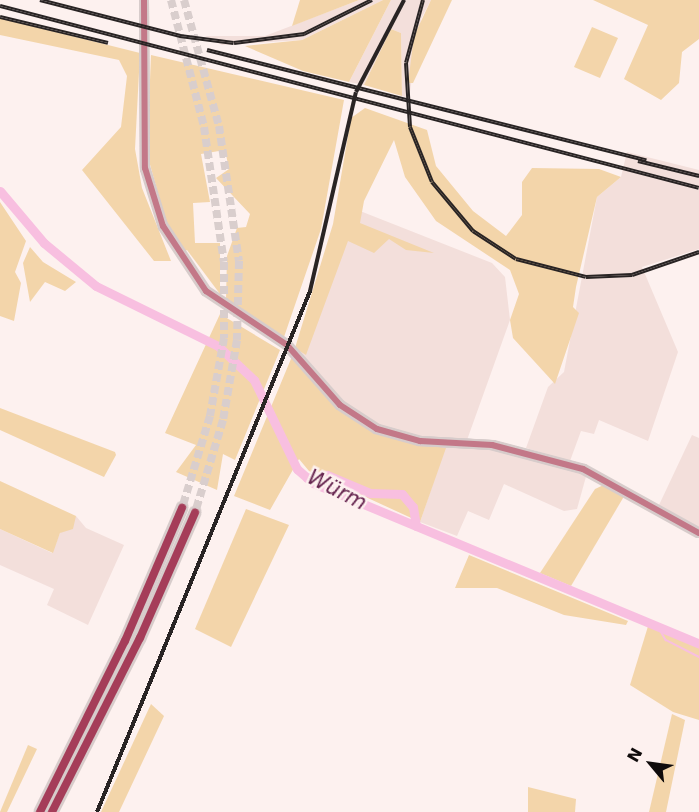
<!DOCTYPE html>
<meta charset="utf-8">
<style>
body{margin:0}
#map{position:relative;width:699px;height:812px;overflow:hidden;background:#fdf1ef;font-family:"DejaVu Sans",sans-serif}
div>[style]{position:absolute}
.built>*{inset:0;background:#f3dfdb}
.green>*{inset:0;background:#f3d5aa}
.stream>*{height:1.5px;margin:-0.75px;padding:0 0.75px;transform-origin:0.75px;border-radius:0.75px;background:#f8bfe0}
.river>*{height:9px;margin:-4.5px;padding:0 4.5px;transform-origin:4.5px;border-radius:4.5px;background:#f8bfe0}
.motorway-tunnel>*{height:8px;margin-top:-4px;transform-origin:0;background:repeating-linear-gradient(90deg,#d9cecd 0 8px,transparent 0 12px)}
.roads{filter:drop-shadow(2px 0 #d7cccb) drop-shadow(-2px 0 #d7cccb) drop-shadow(0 2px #d7cccb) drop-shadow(0 -2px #d7cccb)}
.secondary>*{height:6px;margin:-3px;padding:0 3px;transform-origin:3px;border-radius:3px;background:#c37888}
.motorway>*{height:8px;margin:-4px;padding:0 4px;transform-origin:4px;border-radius:4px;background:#a53d59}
.rail>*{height:4px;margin-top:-2px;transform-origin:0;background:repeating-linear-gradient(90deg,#fdf1ef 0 4.5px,#292424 0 9px);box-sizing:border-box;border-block:2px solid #292424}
span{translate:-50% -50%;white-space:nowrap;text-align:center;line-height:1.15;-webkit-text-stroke:5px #fdf1ef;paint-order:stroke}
.water-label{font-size:21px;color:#65234e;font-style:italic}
.north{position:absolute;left:621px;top:734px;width:60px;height:60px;-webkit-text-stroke:4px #fdf1ef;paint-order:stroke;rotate:299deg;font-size:16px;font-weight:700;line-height:24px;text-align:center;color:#0f0b0b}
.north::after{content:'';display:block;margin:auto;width:21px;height:27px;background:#0f0b0b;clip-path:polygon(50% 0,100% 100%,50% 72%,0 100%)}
</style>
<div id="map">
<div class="built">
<i style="clip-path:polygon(359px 0,383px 0,302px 40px,222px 45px,205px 36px,265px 36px)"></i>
<i style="clip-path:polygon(391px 0,431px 0,421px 19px,409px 98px,402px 96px,401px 33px,391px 29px,364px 85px,349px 82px)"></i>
<i style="clip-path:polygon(627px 152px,699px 170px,699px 249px,642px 267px,678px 352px,648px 441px,599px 420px,594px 434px,581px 431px,570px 461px,526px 448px,548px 387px,564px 372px,597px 197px,621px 177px)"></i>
<i style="clip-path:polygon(355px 209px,492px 263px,505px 277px,510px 320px,467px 440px,587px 473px,577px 509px,564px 511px,504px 484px,489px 520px,468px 511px,457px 536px,420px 522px,445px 448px,372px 432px,343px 413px,293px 354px)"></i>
<i style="clip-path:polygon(692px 435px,699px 438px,699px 528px,659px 505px)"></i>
<i style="clip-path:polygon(76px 516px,86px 528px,124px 545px,88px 625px,47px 605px,54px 589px,0 565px,0 529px,52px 553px,60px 533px)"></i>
</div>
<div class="green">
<i style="clip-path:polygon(300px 0,359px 0,292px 26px)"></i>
<i style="clip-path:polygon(383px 0,391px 0,349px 82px,303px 71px,245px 46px,302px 40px)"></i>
<i style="clip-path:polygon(431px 0,452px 0,413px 83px,408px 83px,414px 36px)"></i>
<i style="clip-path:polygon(593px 0,699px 0,699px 39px,682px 52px,679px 83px,661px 100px,624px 79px,648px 25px)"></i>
<i style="clip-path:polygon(0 18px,140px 53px,135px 149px,142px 188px,171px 261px,154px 261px,82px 170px,121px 127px,127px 76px,119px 60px,0 35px)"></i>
<i style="clip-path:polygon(592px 27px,618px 38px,600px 78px,574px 67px)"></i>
<i style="clip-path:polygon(391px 29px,401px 33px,402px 96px,364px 85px)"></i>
<i style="clip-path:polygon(151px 55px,344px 100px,321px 229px,284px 337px,226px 300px,227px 256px,237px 228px,246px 227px,250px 214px,216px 178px,229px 169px,225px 150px,201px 154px,210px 202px,193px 203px,195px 243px,220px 243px,220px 294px,187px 250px,182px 253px,167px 225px,147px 154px)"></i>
<i style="clip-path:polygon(365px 108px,427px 130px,436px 166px,473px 211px,506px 236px,522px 215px,522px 182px,532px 168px,599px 169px,621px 177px,597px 197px,576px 287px,573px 307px,579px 313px,555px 384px,513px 338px,510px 320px,519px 294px,510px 270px,436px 221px,405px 177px,394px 140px,364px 201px,360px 223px,434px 253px,406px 250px,389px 239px,374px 253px,348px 241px,306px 355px,295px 348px,333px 224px,351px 118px)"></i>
<i style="clip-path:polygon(0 202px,26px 241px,15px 272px,21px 283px,14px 321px,0 316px)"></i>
<i style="clip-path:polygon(30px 247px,43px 262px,76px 282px,65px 291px,45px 282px,30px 302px,23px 263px)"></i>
<i style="clip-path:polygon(220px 314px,280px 350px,235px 460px,223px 454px,217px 490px,176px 472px,196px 445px,165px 433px)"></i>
<i style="clip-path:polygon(293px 354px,343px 413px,372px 432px,446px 448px,420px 522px,309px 471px,299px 459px,270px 510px,234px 496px)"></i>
<i style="clip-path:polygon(0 408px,115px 452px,116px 455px,104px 477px,0 430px)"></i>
<i style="clip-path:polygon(0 481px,76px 516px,73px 529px,60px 533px,53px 553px,0 529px)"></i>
<i style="clip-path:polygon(608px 483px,626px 493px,571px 586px,540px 573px,595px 489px)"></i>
<i style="clip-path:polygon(246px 509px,289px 525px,231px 647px,195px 629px)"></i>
<i style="clip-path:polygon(469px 555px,628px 621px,626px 625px,564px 615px,497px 588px,455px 588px)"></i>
<i style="clip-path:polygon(649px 623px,699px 645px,699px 720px,673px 712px,630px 685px)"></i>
<i style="clip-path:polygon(151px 704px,164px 716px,119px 812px,101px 812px)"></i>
<i style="clip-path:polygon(672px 714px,685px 720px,666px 812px,649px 812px)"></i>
<i style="clip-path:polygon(28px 745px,37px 749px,7px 812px,0 812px)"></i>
<i style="clip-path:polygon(528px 787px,576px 799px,575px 812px,528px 812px)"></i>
</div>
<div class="stream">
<i style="left:659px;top:628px;width:14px;rotate:60deg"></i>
<i style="left:666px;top:640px;width:37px;rotate:27deg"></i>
</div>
<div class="river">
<i style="left:0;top:191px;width:68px;rotate:49.8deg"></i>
<i style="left:44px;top:243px;width:67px;rotate:39.6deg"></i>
<i style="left:96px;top:286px;width:136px;rotate:26.2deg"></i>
<i style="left:218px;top:346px;width:50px;rotate:43.4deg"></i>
<i style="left:254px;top:380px;width:99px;rotate:64.2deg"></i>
<i style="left:297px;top:469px;width:21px;rotate:41deg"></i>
<i style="left:313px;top:483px;width:418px;rotate:22.6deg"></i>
<i style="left:307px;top:478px;width:20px;rotate:-9deg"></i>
<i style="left:327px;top:475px;width:47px;rotate:22.7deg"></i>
<i style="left:370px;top:493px;width:32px;rotate:2deg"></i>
<i style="left:402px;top:494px;width:17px;rotate:50deg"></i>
<i style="left:413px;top:507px;width:19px;rotate:81deg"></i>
</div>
<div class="motorway-tunnel">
<i style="left:171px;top:0;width:131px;rotate:75.4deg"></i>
<i style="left:204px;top:127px;width:136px;rotate:81.6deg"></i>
<i style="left:224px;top:262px;width:76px;rotate:90deg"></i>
<i style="left:224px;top:338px;width:79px;rotate:100.2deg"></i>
<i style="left:210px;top:416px;width:96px;rotate:106.9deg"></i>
<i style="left:184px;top:0;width:131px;rotate:74.5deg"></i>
<i style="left:219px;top:126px;width:136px;rotate:81.6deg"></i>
<i style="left:239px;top:261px;width:79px;rotate:91.5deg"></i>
<i style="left:237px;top:340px;width:81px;rotate:99.9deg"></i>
<i style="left:223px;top:420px;width:97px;rotate:106.8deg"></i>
</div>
<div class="roads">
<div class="secondary">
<i style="left:144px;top:0;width:168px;rotate:89.7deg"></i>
<i style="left:145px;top:168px;width:61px;rotate:72.8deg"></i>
<i style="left:163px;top:226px;width:78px;rotate:56.5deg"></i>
<i style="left:206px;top:291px;width:97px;rotate:33.7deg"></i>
<i style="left:287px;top:345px;width:80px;rotate:48.5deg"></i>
<i style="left:340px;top:405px;width:44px;rotate:33deg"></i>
<i style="left:377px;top:429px;width:45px;rotate:15.6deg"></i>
<i style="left:420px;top:441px;width:72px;rotate:3.2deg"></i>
<i style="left:492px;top:445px;width:94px;rotate:14.8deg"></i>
<i style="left:583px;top:469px;width:132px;rotate:28.9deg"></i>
</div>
<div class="motorway">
<i style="left:40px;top:812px;width:191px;rotate:-63.6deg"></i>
<i style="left:125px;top:641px;width:145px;rotate:-66.8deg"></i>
<i style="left:52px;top:812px;width:195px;rotate:-63.2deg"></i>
<i style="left:140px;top:638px;width:137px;rotate:-66.3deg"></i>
</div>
</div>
<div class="rail">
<i style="left:40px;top:0;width:145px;rotate:14.4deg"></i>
<i style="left:180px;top:36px;width:54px;rotate:7.4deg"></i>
<i style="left:234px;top:43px;width:71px;rotate:-7.3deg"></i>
<i style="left:304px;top:34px;width:76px;rotate:-26.6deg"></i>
<i style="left:423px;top:0;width:65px;rotate:105.1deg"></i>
<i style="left:406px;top:63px;width:64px;rotate:86.4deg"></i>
<i style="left:410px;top:127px;width:59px;rotate:68.2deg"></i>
<i style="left:432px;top:182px;width:64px;rotate:50.1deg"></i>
<i style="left:473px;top:231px;width:51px;rotate:33.1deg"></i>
<i style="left:516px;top:259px;width:72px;rotate:14.4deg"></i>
<i style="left:586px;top:277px;width:46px;rotate:-2.5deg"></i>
<i style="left:632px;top:275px;width:71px;rotate:-18.9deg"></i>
<i style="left:0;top:6px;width:722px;rotate:14.59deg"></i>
<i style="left:0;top:17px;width:111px;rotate:13.5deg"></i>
<i style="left:207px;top:50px;width:453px;rotate:14.1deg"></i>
<i style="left:638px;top:161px;width:63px;rotate:13.8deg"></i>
<i style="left:97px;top:812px;width:563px;rotate:-67.76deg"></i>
<i style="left:310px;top:291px;width:204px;rotate:-77deg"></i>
<i style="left:356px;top:92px;width:104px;rotate:-62.4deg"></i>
</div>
<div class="water-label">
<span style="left:337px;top:490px;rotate:27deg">Würm</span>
</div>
<div class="north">N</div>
</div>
